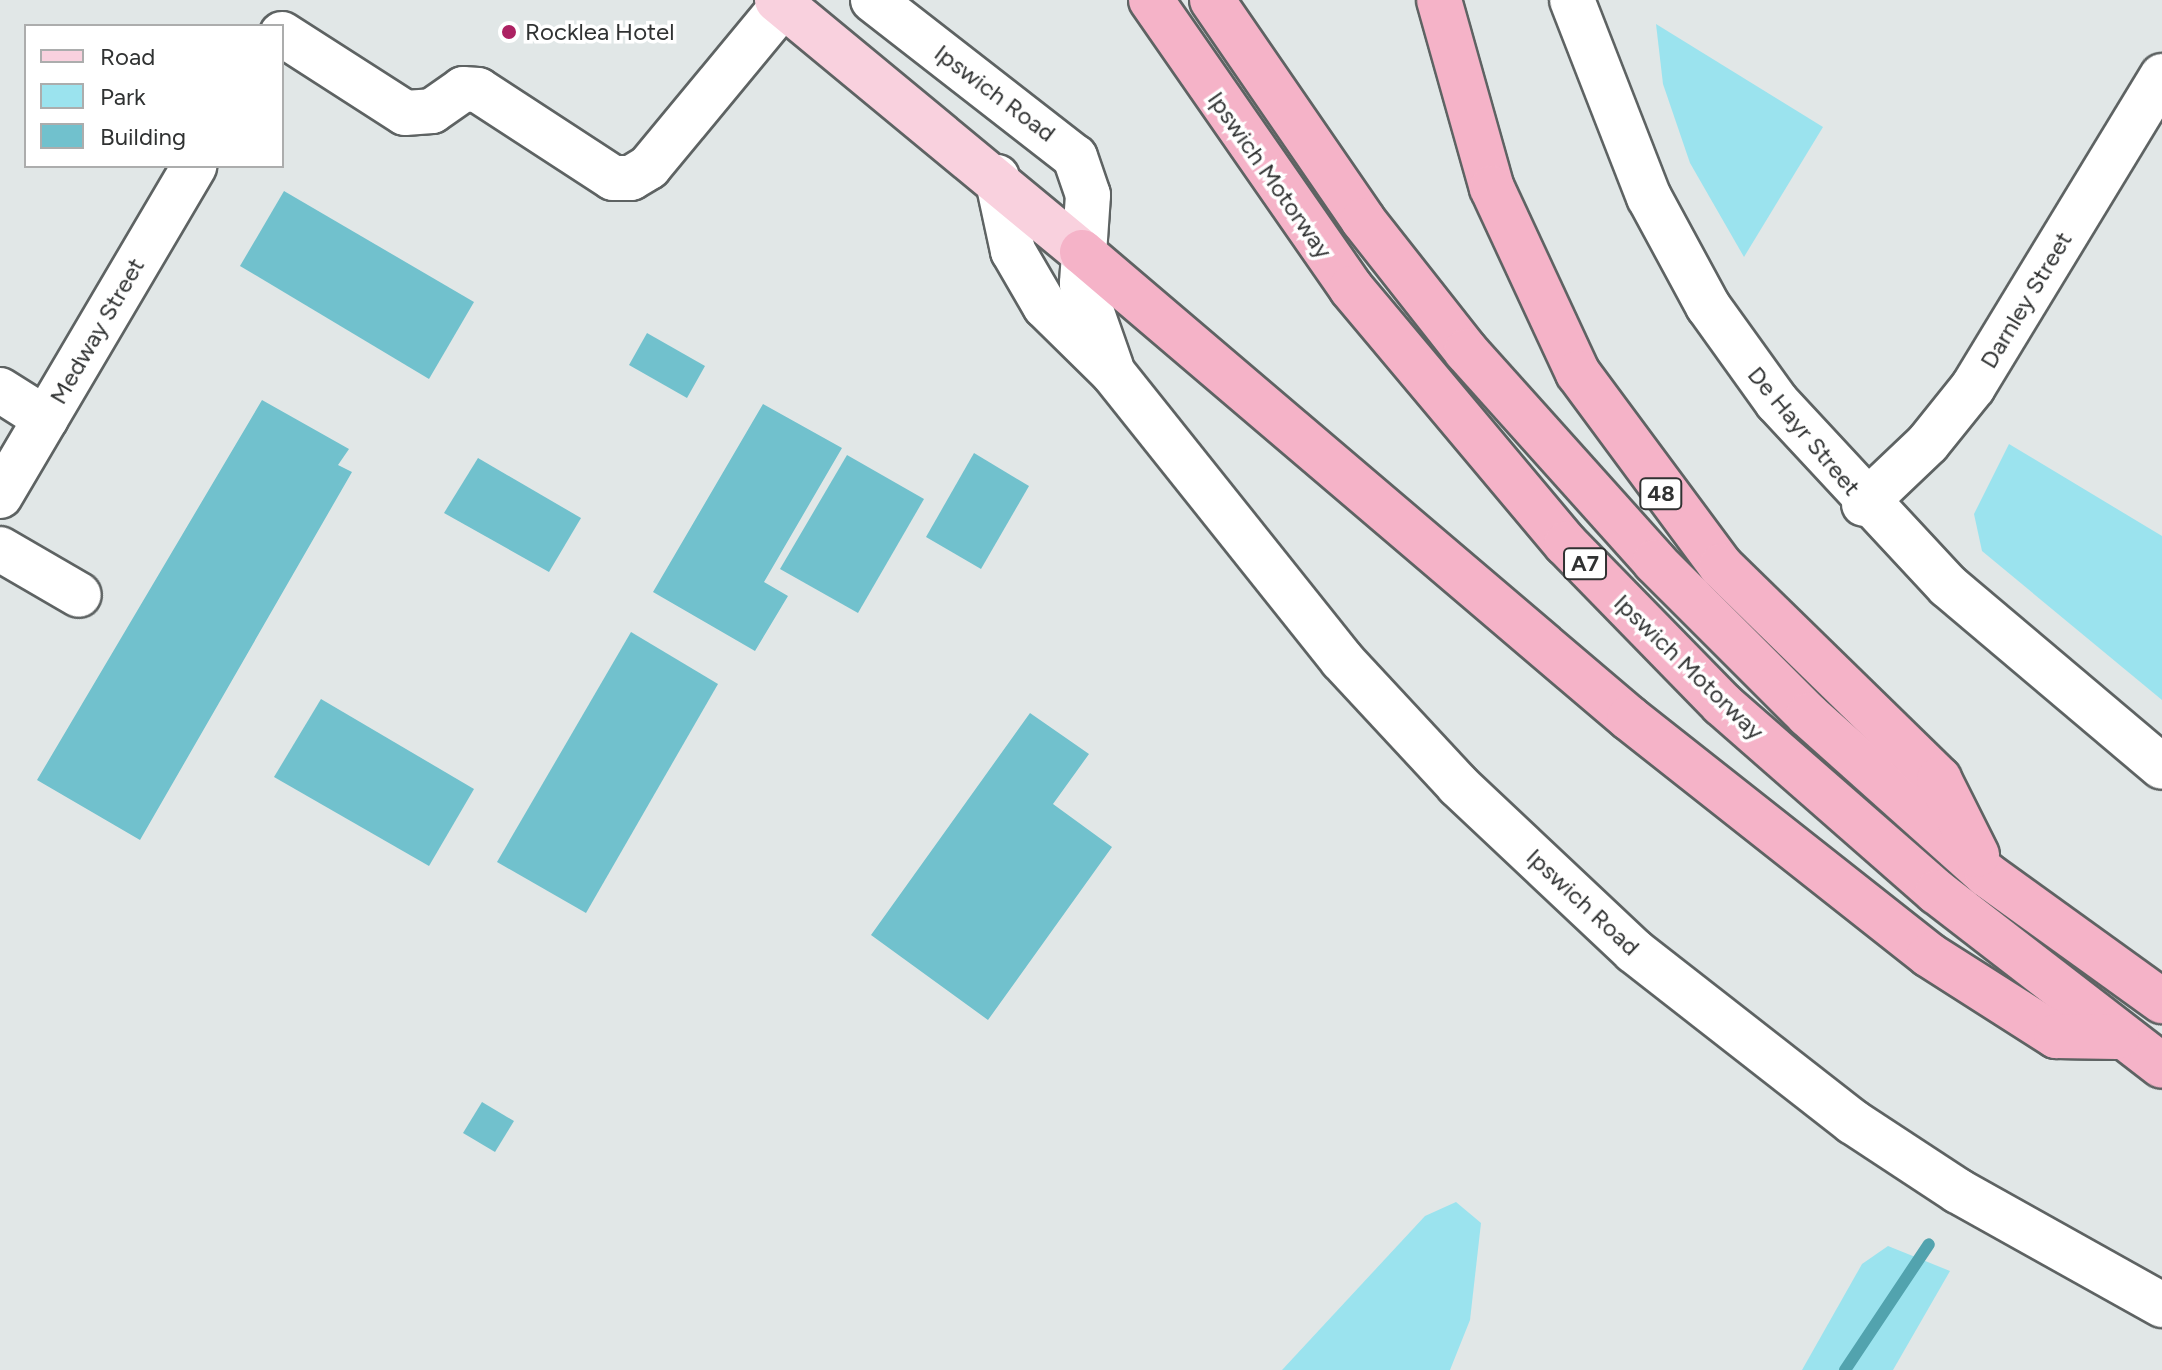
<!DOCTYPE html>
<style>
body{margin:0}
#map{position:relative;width:2162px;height:1370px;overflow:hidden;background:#e1e7e7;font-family:Figtree,sans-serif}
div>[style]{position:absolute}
.green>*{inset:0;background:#9be3ee}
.stream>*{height:12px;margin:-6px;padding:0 6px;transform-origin:6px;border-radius:6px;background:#52a3ae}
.building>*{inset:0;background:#71c1cd}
.roads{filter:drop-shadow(2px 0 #5e6363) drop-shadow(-2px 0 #5e6363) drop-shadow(0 2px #5e6363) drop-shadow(0 -2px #5e6363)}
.minor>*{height:44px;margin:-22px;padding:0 22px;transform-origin:22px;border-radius:22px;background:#fff}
.major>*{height:44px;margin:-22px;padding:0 22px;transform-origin:22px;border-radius:22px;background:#f9d1de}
.highway>*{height:44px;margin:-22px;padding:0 22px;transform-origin:22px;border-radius:22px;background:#f5b3c8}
.dots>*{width:22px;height:22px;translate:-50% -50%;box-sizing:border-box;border:4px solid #fff;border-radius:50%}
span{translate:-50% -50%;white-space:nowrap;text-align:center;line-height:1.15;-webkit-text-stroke:7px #fff;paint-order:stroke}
.shield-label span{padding:2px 6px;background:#fff;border:2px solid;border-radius:6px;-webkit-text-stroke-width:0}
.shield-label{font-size:22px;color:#303232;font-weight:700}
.poi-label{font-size:24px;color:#303232}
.left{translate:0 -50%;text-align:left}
.street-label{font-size:24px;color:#303232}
.legend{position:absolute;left:24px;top:24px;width:260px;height:144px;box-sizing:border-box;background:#fff;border:2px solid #acadad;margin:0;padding:10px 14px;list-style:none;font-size:24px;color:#303232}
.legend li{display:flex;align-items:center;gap:16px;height:40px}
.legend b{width:40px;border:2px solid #acadad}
</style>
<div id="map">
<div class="green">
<i style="clip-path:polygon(1656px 24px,1823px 127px,1744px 257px,1690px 163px,1663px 84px)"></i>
<i style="clip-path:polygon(2009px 444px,2162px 536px,2162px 700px,1982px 551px,1974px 514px)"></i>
<i style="clip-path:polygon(1456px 1202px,1481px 1223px,1470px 1320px,1450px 1370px,1282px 1370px,1425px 1216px)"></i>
<i style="clip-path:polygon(1888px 1246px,1950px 1271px,1893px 1370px,1802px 1370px,1862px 1264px)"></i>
</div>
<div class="stream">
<i style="left:1845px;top:1370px;width:151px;rotate:-56.3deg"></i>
</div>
<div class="building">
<i style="clip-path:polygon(284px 191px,474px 302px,429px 379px,240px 266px)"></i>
<i style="clip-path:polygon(647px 333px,705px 366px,687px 398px,629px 365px)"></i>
<i style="clip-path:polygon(262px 400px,349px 449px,338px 465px,352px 472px,140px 840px,37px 780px)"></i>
<i style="clip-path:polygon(763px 404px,842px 448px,764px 582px,788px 596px,755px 651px,653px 592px)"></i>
<i style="clip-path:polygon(974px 453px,1029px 486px,981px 569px,926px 537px)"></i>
<i style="clip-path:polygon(847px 455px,924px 499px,858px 613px,780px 569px)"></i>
<i style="clip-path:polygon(478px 458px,581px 518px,549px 572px,444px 513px)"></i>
<i style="clip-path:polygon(631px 632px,718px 684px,586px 913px,497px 862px)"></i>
<i style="clip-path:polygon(321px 699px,474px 789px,429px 866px,274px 777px)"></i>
<i style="clip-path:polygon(1030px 713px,1089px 754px,1053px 804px,1112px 847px,988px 1020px,871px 935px)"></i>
<i style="clip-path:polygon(482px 1102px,514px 1121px,495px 1152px,463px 1133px)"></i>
</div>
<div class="roads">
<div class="minor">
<i style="left:873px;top:0;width:256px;rotate:37.9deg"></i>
<i style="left:1075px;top:157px;width:40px;rotate:71.1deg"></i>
<i style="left:1088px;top:195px;width:89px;rotate:93.9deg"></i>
<i style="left:1082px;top:284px;width:88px;rotate:70.7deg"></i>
<i style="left:1572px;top:0;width:212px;rotate:68.7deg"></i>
<i style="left:1649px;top:197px;width:124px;rotate:61.6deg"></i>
<i style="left:1708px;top:306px;width:118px;rotate:54.3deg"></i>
<i style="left:1777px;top:402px;width:251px;rotate:47.1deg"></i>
<i style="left:1948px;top:586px;width:280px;rotate:40.2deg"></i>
<i style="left:282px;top:34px;width:146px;rotate:32.7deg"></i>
<i style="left:405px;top:113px;width:27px;rotate:-4deg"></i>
<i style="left:432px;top:111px;width:38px;rotate:-35deg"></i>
<i style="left:463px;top:89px;width:15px;rotate:4deg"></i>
<i style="left:478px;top:90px;width:161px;rotate:33.1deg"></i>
<i style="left:613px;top:178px;width:18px"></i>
<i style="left:631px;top:178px;width:21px;rotate:-31deg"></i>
<i style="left:649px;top:167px;width:210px;rotate:-50.4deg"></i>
<i style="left:997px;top:177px;width:76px;rotate:77.8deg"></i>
<i style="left:1013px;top:251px;width:64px;rotate:59.8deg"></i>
<i style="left:1045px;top:306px;width:95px;rotate:44.6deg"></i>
<i style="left:1113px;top:373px;width:367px;rotate:51.4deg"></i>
<i style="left:1342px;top:660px;width:171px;rotate:47.1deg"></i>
<i style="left:1458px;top:785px;width:242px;rotate:43.3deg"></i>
<i style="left:1634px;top:951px;width:278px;rotate:38deg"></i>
<i style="left:1853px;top:1122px;width:126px;rotate:33.3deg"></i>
<i style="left:1958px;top:1191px;width:234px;rotate:29.2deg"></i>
<i style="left:0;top:390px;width:54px;rotate:32.2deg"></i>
<i style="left:0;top:496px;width:383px;rotate:-59.5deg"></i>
<i style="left:1864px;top:504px;width:88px;rotate:-43.6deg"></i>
<i style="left:1928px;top:443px;width:72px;rotate:-51.2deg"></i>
<i style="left:1973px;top:387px;width:364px;rotate:-58.7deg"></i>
<i style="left:0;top:549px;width:91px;rotate:30.2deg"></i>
</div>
<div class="major">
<i style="left:777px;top:0;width:396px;rotate:39.6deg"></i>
</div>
<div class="highway">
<i style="left:1151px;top:0;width:351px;rotate:55.2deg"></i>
<i style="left:1351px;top:288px;width:334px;rotate:50deg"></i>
<i style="left:1566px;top:544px;width:223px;rotate:45.7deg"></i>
<i style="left:1722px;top:704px;width:286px;rotate:41.2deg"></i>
<i style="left:1937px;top:892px;width:284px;rotate:37.7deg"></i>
<i style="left:1212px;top:0;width:267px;rotate:55.5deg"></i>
<i style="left:1363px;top:220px;width:167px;rotate:51.8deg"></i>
<i style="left:1466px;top:351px;width:283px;rotate:48.1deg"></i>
<i style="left:1655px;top:562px;width:216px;rotate:45deg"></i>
<i style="left:1808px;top:715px;width:240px;rotate:41.8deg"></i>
<i style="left:1987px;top:875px;width:216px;rotate:35.8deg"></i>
<i style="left:1439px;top:0;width:195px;rotate:74.3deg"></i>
<i style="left:1492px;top:188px;width:204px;rotate:65.1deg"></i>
<i style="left:1578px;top:373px;width:240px;rotate:53.5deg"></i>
<i style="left:1721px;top:566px;width:305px;rotate:44.3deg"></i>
<i style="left:1939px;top:779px;width:85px;rotate:63.4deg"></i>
<i style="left:1082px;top:252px;width:719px;rotate:40.43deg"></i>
<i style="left:1629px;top:718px;width:382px;rotate:38.3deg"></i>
<i style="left:1929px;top:955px;width:151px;rotate:32.5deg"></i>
<i style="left:2056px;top:1036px;width:61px;rotate:0.9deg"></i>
</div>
</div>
<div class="dots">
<i style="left:509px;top:32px;background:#ac2162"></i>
</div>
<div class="shield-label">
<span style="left:1661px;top:494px">48</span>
<span style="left:1585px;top:564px">A7</span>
</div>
<div class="poi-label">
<span class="left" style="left:525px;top:32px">Rocklea Hotel</span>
</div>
<div class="street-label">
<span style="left:995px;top:93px;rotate:37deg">Ipswich Road</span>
<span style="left:1270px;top:175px;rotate:55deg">Ipswich Motorway</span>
<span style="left:2026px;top:300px;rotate:-59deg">Darnley Street</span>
<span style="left:97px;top:331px;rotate:-60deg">Medway Street</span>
<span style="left:1804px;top:431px;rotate:50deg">De Hayr Street</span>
<span style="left:1689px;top:667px;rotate:44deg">Ipswich Motorway</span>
<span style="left:1583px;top:902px;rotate:43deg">Ipswich Road</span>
</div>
<ul class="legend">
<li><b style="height:10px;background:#f9d1de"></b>Road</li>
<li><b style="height:22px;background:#9be3ee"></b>Park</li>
<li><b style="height:22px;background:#71c1cd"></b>Building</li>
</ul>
</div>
